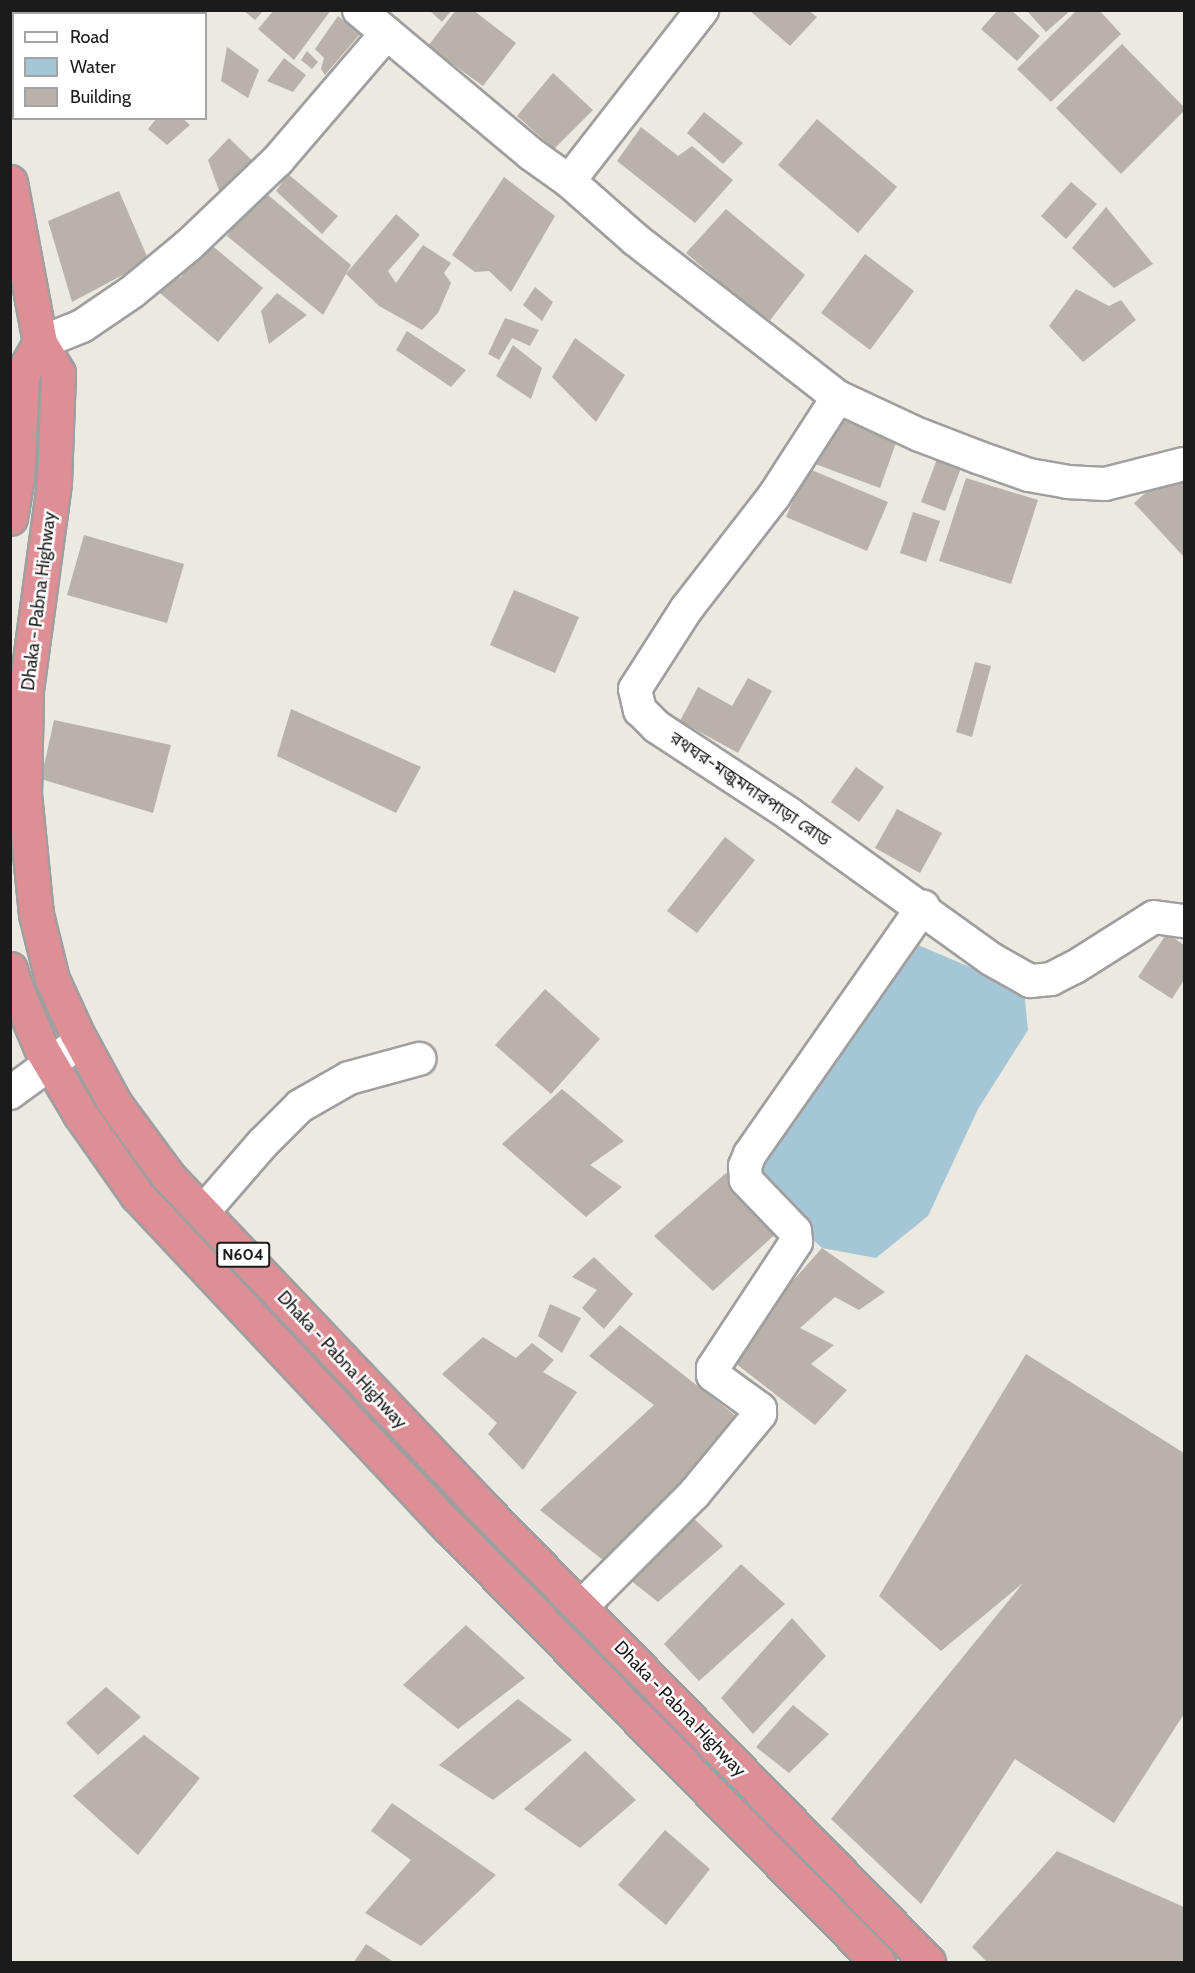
<!DOCTYPE html>
<meta charset="utf-8">
<style>
body{margin:0}
#map{position:relative;width:1195px;height:1973px;overflow:hidden;background:#ece9e1;font-family:Cabin,"Noto Sans Bengali",sans-serif}
div>[style]{position:absolute}
.water>*{inset:0;background:#a5c6d6}
.building>*{inset:0;background:#b8b2ab}
.roads{filter:drop-shadow(2px 0 #9f9f9f) drop-shadow(-2px 0 #9f9f9f) drop-shadow(0 2px #9f9f9f) drop-shadow(0 -2px #9f9f9f)}
.street>*{height:32px;margin:-16px;padding:0 16px;transform-origin:16px;border-radius:16px;background:#fff}
.highway>*{height:33px;margin:-16.5px;padding:0 16.5px;transform-origin:16.5px;border-radius:16.5px;background:#de8e95}
span{translate:-50% -50%;white-space:nowrap;text-align:center;line-height:1.15;-webkit-text-stroke:5px #fff;paint-order:stroke}
.shield-label span{padding:2px 4px;background:#fff;border:2px solid;border-radius:4px;-webkit-text-stroke-width:0}
.shield-label{font-size:16px;color:#1b1b1b;font-weight:700}
.street-label{font-size:18px;color:#1b1b1b}
.frame{position:absolute;inset:0;border:12px solid #1b1b1b;pointer-events:none}
.legend{position:absolute;left:12px;top:12px;width:195px;height:108px;box-sizing:border-box;background:#fff;border:2px solid #a4a4a4;margin:0;padding:8px 10px;list-style:none;font-size:18px;color:#1b1b1b}
.legend li{display:flex;align-items:center;gap:12px;height:30px}
.legend b{width:30px;border:2px solid #a4a4a4}
</style>
<div id="map">
<div class="water">
<i style="clip-path:polygon(918px 945px,1024px 990px,1028px 1030px,978px 1109px,928px 1216px,876px 1258px,822px 1248px,777px 1207px,758px 1176px,765px 1143px,898px 948px)"></i>
</div>
<div class="building">
<i style="clip-path:polygon(243px 10px,264px 10px,255px 20px)"></i>
<i style="clip-path:polygon(274px 10px,331px 10px,294px 60px,258px 29px)"></i>
<i style="clip-path:polygon(429px 10px,452px 10px,442px 22px)"></i>
<i style="clip-path:polygon(456px 10px,473px 10px,516px 43px,483px 86px,428px 46px)"></i>
<i style="clip-path:polygon(749px 10px,808px 10px,817px 17px,790px 46px)"></i>
<i style="clip-path:polygon(998px 10px,1011px 10px,1040px 36px,1017px 61px,981px 29px)"></i>
<i style="clip-path:polygon(1026px 10px,1071px 10px,1046px 32px)"></i>
<i style="clip-path:polygon(1077px 10px,1099px 10px,1121px 34px,1051px 102px,1017px 69px)"></i>
<i style="clip-path:polygon(338px 16px,360px 34px,325px 75px,321px 69px,324px 58px,315px 49px)"></i>
<i style="clip-path:polygon(1122px 44px,1184px 107px,1184px 111px,1121px 174px,1056px 108px)"></i>
<i style="clip-path:polygon(227px 47px,259px 70px,248px 98px,221px 81px)"></i>
<i style="clip-path:polygon(307px 51px,318px 62px,312px 69px,301px 60px)"></i>
<i style="clip-path:polygon(284px 58px,306px 75px,293px 92px,267px 81px)"></i>
<i style="clip-path:polygon(553px 73px,593px 110px,554px 149px,517px 116px)"></i>
<i style="clip-path:polygon(704px 112px,743px 143px,723px 164px,687px 133px)"></i>
<i style="clip-path:polygon(157px 118px,182px 118px,190px 125px,167px 145px,148px 129px)"></i>
<i style="clip-path:polygon(817px 119px,897px 187px,858px 233px,778px 165px)"></i>
<i style="clip-path:polygon(641px 127px,678px 156px,692px 146px,733px 180px,695px 223px,617px 161px)"></i>
<i style="clip-path:polygon(229px 138px,261px 169px,222px 199px,208px 160px)"></i>
<i style="clip-path:polygon(288px 174px,338px 216px,322px 234px,276px 191px)"></i>
<i style="clip-path:polygon(504px 177px,555px 216px,511px 292px,489px 271px,475px 272px,452px 255px)"></i>
<i style="clip-path:polygon(1071px 182px,1097px 204px,1066px 239px,1041px 216px)"></i>
<i style="clip-path:polygon(261px 189px,351px 265px,323px 315px,227px 236px)"></i>
<i style="clip-path:polygon(119px 191px,149px 261px,72px 302px,48px 221px)"></i>
<i style="clip-path:polygon(1106px 207px,1153px 264px,1114px 288px,1072px 248px)"></i>
<i style="clip-path:polygon(726px 209px,805px 275px,768px 323px,686px 253px)"></i>
<i style="clip-path:polygon(396px 214px,420px 235px,388px 271px,396px 283px,423px 245px,451px 263px,444px 273px,451px 283px,438px 313px,422px 330px,379px 306px,346px 274px)"></i>
<i style="clip-path:polygon(209px 243px,263px 288px,218px 342px,154px 288px,170px 269px,180px 278px)"></i>
<i style="clip-path:polygon(865px 254px,914px 291px,870px 350px,821px 313px)"></i>
<i style="clip-path:polygon(535px 287px,553px 302px,542px 321px,523px 305px)"></i>
<i style="clip-path:polygon(1076px 289px,1109px 306px,1121px 300px,1136px 320px,1083px 362px,1049px 326px)"></i>
<i style="clip-path:polygon(277px 293px,307px 315px,269px 344px,261px 311px)"></i>
<i style="clip-path:polygon(505px 318px,539px 330px,530px 346px,512px 338px,499px 360px,488px 354px)"></i>
<i style="clip-path:polygon(407px 331px,466px 370px,451px 387px,396px 350px)"></i>
<i style="clip-path:polygon(575px 338px,625px 375px,596px 422px,552px 377px)"></i>
<i style="clip-path:polygon(513px 345px,542px 368px,531px 399px,496px 376px)"></i>
<i style="clip-path:polygon(832px 416px,897px 440px,880px 488px,815px 464px)"></i>
<i style="clip-path:polygon(937px 459px,961px 468px,945px 511px,921px 502px)"></i>
<i style="clip-path:polygon(807px 468px,888px 502px,867px 551px,786px 517px)"></i>
<i style="clip-path:polygon(1173px 468px,1184px 480px,1184px 557px,1134px 503px)"></i>
<i style="clip-path:polygon(966px 478px,1038px 500px,1011px 584px,939px 561px)"></i>
<i style="clip-path:polygon(913px 512px,940px 521px,926px 562px,900px 553px)"></i>
<i style="clip-path:polygon(84px 535px,184px 564px,167px 623px,67px 595px)"></i>
<i style="clip-path:polygon(514px 590px,579px 617px,555px 673px,490px 645px)"></i>
<i style="clip-path:polygon(975px 662px,991px 666px,972px 737px,956px 732px)"></i>
<i style="clip-path:polygon(748px 678px,772px 691px,738px 753px,680px 721px,698px 687px,732px 706px)"></i>
<i style="clip-path:polygon(291px 709px,421px 767px,396px 813px,277px 756px)"></i>
<i style="clip-path:polygon(54px 720px,171px 745px,153px 813px,41px 779px)"></i>
<i style="clip-path:polygon(856px 767px,884px 787px,859px 822px,831px 802px)"></i>
<i style="clip-path:polygon(897px 809px,942px 833px,920px 873px,875px 848px)"></i>
<i style="clip-path:polygon(725px 837px,755px 860px,697px 933px,667px 911px)"></i>
<i style="clip-path:polygon(1167px 933px,1184px 945px,1184px 980px,1172px 999px,1138px 977px)"></i>
<i style="clip-path:polygon(545px 989px,600px 1039px,551px 1094px,495px 1045px)"></i>
<i style="clip-path:polygon(562px 1089px,624px 1141px,590px 1165px,622px 1187px,586px 1217px,502px 1144px)"></i>
<i style="clip-path:polygon(726px 1173px,782px 1228px,713px 1291px,654px 1236px)"></i>
<i style="clip-path:polygon(822px 1248px,885px 1292px,859px 1310px,835px 1297px,800px 1328px,834px 1345px,811px 1364px,847px 1390px,815px 1425px,726px 1356px)"></i>
<i style="clip-path:polygon(594px 1257px,633px 1294px,604px 1329px,582px 1308px,597px 1290px,572px 1277px)"></i>
<i style="clip-path:polygon(550px 1304px,581px 1318px,562px 1353px,538px 1336px)"></i>
<i style="clip-path:polygon(620px 1325px,746px 1424px,609px 1565px,540px 1510px,654px 1405px,589px 1356px)"></i>
<i style="clip-path:polygon(483px 1337px,516px 1358px,532px 1343px,554px 1360px,543px 1372px,577px 1392px,523px 1470px,488px 1434px,497px 1423px,442px 1374px)"></i>
<i style="clip-path:polygon(1026px 1354px,1184px 1453px,1184px 1714px,1114px 1823px,1015px 1759px,921px 1904px,831px 1819px,1023px 1583px,941px 1651px,879px 1596px)"></i>
<i style="clip-path:polygon(689px 1514px,723px 1546px,658px 1602px,620px 1572px)"></i>
<i style="clip-path:polygon(741px 1564px,785px 1604px,699px 1681px,664px 1644px)"></i>
<i style="clip-path:polygon(792px 1618px,826px 1656px,753px 1734px,721px 1698px)"></i>
<i style="clip-path:polygon(466px 1625px,525px 1678px,458px 1729px,403px 1685px)"></i>
<i style="clip-path:polygon(106px 1687px,141px 1717px,98px 1755px,66px 1723px)"></i>
<i style="clip-path:polygon(518px 1699px,572px 1740px,493px 1800px,439px 1765px)"></i>
<i style="clip-path:polygon(793px 1705px,829px 1734px,789px 1773px,756px 1747px)"></i>
<i style="clip-path:polygon(144px 1735px,200px 1778px,138px 1855px,73px 1796px)"></i>
<i style="clip-path:polygon(585px 1751px,636px 1800px,580px 1848px,524px 1809px)"></i>
<i style="clip-path:polygon(392px 1803px,496px 1875px,421px 1946px,365px 1913px,411px 1860px,371px 1831px)"></i>
<i style="clip-path:polygon(665px 1830px,710px 1869px,666px 1925px,618px 1885px)"></i>
<i style="clip-path:polygon(1057px 1851px,1184px 1907px,1184px 1962px,987px 1962px,972px 1947px)"></i>
<i style="clip-path:polygon(366px 1944px,394px 1962px,354px 1962px)"></i>
</div>
<div class="roads">
<div class="street">
<i style="left:359px;top:10px;width:224px;rotate:39.9deg"></i>
<i style="left:531px;top:154px;width:47px;rotate:35.4deg"></i>
<i style="left:569px;top:181px;width:89px;rotate:41.4deg"></i>
<i style="left:636px;top:240px;width:256px;rotate:37.9deg"></i>
<i style="left:838px;top:397px;width:90px;rotate:24.9deg"></i>
<i style="left:920px;top:435px;width:64px;rotate:21deg"></i>
<i style="left:980px;top:458px;width:52px;rotate:19.1deg"></i>
<i style="left:1029px;top:475px;width:39px;rotate:10deg"></i>
<i style="left:1067px;top:482px;width:38px;rotate:3deg"></i>
<i style="left:1105px;top:484px;width:81px;rotate:-14.2deg"></i>
<i style="left:569px;top:181px;width:217px;rotate:-52.1deg"></i>
<i style="left:40px;top:343px;width:45px;rotate:-22deg"></i>
<i style="left:82px;top:326px;width:60px;rotate:-34.2deg"></i>
<i style="left:132px;top:292px;width:74px;rotate:-39.5deg"></i>
<i style="left:189px;top:245px;width:123px;rotate:-43.7deg"></i>
<i style="left:278px;top:160px;width:167px;rotate:-49.4deg"></i>
<i style="left:838px;top:397px;width:118px;rotate:122.9deg"></i>
<i style="left:774px;top:496px;width:142px;rotate:127.8deg"></i>
<i style="left:687px;top:608px;width:96px;rotate:122.7deg"></i>
<i style="left:635px;top:689px;width:22px;rotate:77deg"></i>
<i style="left:640px;top:710px;width:24px;rotate:45deg"></i>
<i style="left:657px;top:727px;width:157px;rotate:33.3deg"></i>
<i style="left:788px;top:813px;width:250px;rotate:35.7deg"></i>
<i style="left:991px;top:959px;width:45px;rotate:29.4deg"></i>
<i style="left:1030px;top:981px;width:21px;rotate:-5deg"></i>
<i style="left:1051px;top:979px;width:27px;rotate:-27deg"></i>
<i style="left:1075px;top:967px;width:93px;rotate:-32.3deg"></i>
<i style="left:1154px;top:917px;width:30px;rotate:8deg"></i>
<i style="left:10px;top:1093px;width:88px;rotate:-36.2deg"></i>
<i style="left:203px;top:1212px;width:91px;rotate:-49deg"></i>
<i style="left:263px;top:1143px;width:52px;rotate:-45deg"></i>
<i style="left:300px;top:1106px;width:56px;rotate:-29.7deg"></i>
<i style="left:349px;top:1078px;width:73px;rotate:-15.2deg"></i>
<i style="left:581px;top:1607px;width:160px;rotate:-45deg"></i>
<i style="left:694px;top:1494px;width:104px;rotate:-50.5deg"></i>
<i style="left:760px;top:1414px;width:5px;rotate:-90deg"></i>
<i style="left:760px;top:1409px;width:58px;rotate:-144.1deg"></i>
<i style="left:713px;top:1375px;width:7px;rotate:-90deg"></i>
<i style="left:713px;top:1368px;width:151px;rotate:-56.6deg"></i>
<i style="left:796px;top:1242px;width:11px;rotate:-95deg"></i>
<i style="left:795px;top:1231px;width:71px;rotate:-133.9deg"></i>
<i style="left:746px;top:1180px;width:14px;rotate:-94deg"></i>
<i style="left:745px;top:1166px;width:13px;rotate:-67deg"></i>
<i style="left:750px;top:1154px;width:302px;rotate:-55deg"></i>
</div>
<div class="highway">
<i style="left:10px;top:182px;width:164px;rotate:79.4deg"></i>
<i style="left:40px;top:343px;width:35px;rotate:59deg"></i>
<i style="left:58px;top:373px;width:110px;rotate:92.1deg"></i>
<i style="left:54px;top:483px;width:209px;rotate:97.7deg"></i>
<i style="left:26px;top:690px;width:104px;rotate:91.1deg"></i>
<i style="left:24px;top:794px;width:121px;rotate:84.3deg"></i>
<i style="left:36px;top:914px;width:67px;rotate:76.2deg"></i>
<i style="left:52px;top:979px;width:60px;rotate:65.6deg"></i>
<i style="left:77px;top:1034px;width:80px;rotate:61.5deg"></i>
<i style="left:115px;top:1104px;width:89px;rotate:53.6deg"></i>
<i style="left:168px;top:1176px;width:451px;rotate:46.5deg"></i>
<i style="left:478px;top:1503px;width:643px;rotate:45.57deg"></i>
<i style="left:10px;top:518px;width:42px;rotate:-80.3deg"></i>
<i style="left:17px;top:477px;width:103px;rotate:-87.2deg"></i>
<i style="left:22px;top:374px;width:36px;rotate:-60deg"></i>
<i style="left:10px;top:969px;width:18px;rotate:74deg"></i>
<i style="left:15px;top:986px;width:67px;rotate:67.2deg"></i>
<i style="left:41px;top:1048px;width:77px;rotate:59.4deg"></i>
<i style="left:80px;top:1114px;width:99px;rotate:54.9deg"></i>
<i style="left:137px;top:1195px;width:456px;rotate:46.8deg"></i>
<i style="left:449px;top:1527px;width:611px;rotate:45.4deg"></i>
</div>
</div>
<div class="shield-label">
<span style="left:243px;top:1255px">N604</span>
</div>
<div class="street-label">
<span style="left:39px;top:601px;rotate:-83deg">Dhaka - Pabna Highway</span>
<span style="left:750px;top:789px;rotate:34deg">রথঘর-মজুমদারপাড়া রোড</span>
<span style="left:342px;top:1360px;rotate:47deg">Dhaka - Pabna Highway</span>
<span style="left:680px;top:1709px;rotate:46deg">Dhaka - Pabna Highway</span>
</div>
<div class="frame"></div>
<ul class="legend">
<li><b style="height:8px;background:#fff"></b>Road</li>
<li><b style="height:16px;background:#a5c6d6"></b>Water</li>
<li><b style="height:16px;background:#b8b2ab"></b>Building</li>
</ul>
</div>
